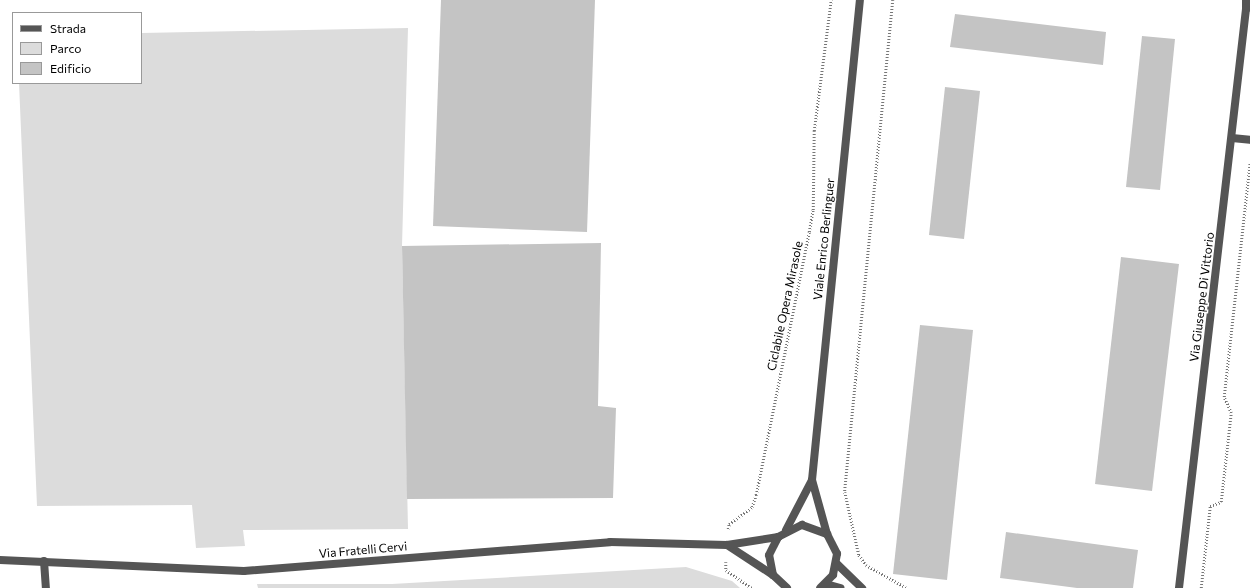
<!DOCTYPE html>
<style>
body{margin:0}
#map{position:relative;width:1250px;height:588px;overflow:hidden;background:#fff;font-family:Commissioner,sans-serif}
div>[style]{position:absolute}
.green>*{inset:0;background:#dcdcdc}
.building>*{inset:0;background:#c4c4c4}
.path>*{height:2.5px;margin-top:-1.25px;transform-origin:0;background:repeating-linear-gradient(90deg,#777 0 1px,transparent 0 3px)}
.minor>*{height:8px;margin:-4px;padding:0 4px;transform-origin:4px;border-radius:4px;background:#555}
.tertiary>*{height:8px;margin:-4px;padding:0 4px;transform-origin:4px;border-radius:4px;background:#555}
span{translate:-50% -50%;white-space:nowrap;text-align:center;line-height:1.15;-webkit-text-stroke:3px #fff;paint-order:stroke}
.street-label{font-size:12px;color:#000}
.legend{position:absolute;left:12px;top:12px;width:130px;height:72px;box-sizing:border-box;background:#fff;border:1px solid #999;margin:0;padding:5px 7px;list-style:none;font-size:12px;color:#000}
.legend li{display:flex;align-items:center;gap:8px;height:20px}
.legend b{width:20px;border:1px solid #999}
</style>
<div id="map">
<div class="green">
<i style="clip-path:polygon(408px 28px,402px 246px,408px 529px,243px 530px,245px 546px,196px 548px,192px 505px,37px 506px,19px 83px,141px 83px,141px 33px)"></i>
<i style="clip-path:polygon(686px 567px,732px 581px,740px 588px,258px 588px,257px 584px,392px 584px)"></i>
</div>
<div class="building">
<i style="clip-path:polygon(441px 0,595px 0,587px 232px,433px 226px)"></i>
<i style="clip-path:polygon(955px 14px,1106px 32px,1103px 65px,950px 47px)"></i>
<i style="clip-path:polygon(1142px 36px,1175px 39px,1160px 190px,1126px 187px)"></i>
<i style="clip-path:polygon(945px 87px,980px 91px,964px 239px,929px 235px)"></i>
<i style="clip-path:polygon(601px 243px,598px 406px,616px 408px,613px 498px,407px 499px,402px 246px)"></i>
<i style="clip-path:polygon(1121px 257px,1179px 264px,1152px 491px,1095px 484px)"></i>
<i style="clip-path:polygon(920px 325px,973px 330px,947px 580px,893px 574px)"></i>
<i style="clip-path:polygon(1006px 532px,1138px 550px,1133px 588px,1077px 588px,1000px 578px)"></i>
</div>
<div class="path">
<i style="left:893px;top:0;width:494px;rotate:95.6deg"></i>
<i style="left:845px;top:492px;width:65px;rotate:77.5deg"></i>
<i style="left:859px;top:555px;width:12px;rotate:55deg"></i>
<i style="left:866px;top:565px;width:47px;rotate:29.3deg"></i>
<i style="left:728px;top:529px;width:5px;rotate:-79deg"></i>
<i style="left:729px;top:524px;width:29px;rotate:-36deg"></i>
<i style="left:752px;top:507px;width:13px;rotate:-72deg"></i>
<i style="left:756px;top:495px;width:268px;rotate:-78.6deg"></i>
<i style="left:809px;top:232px;width:22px;rotate:-80deg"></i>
<i style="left:813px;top:210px;width:79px;rotate:-89.3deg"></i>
<i style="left:814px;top:131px;width:132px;rotate:-82.6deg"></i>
<i style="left:726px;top:562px;width:8px;rotate:90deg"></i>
<i style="left:726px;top:570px;width:32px;rotate:35deg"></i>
<i style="left:1201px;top:588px;width:82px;rotate:-83.7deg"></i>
<i style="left:1210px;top:506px;width:12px;rotate:-20deg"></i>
<i style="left:1221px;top:502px;width:90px;rotate:-83.6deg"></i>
<i style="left:1231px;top:413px;width:17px;rotate:-114deg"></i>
<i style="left:1224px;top:397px;width:235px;rotate:-83.7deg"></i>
</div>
<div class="minor">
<i style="left:1246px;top:0;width:9px;rotate:90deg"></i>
<i style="left:1246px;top:9px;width:9px;rotate:-84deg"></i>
<i style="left:1232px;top:138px;width:18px;rotate:6deg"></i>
<i style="left:727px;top:545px;width:55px;rotate:33.1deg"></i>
<i style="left:0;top:560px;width:244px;rotate:2.6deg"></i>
<i style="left:244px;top:571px;width:367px;rotate:-4.5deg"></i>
<i style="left:610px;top:542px;width:117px;rotate:1.5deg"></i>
<i style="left:727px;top:545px;width:52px;rotate:-8.9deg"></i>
<i style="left:44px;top:561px;width:27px;rotate:86deg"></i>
<i style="left:837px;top:564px;width:35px;rotate:44deg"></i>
<i style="left:826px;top:584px;width:15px;rotate:16deg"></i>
<i style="left:1179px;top:588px;width:583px;rotate:-83.4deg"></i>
</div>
<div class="tertiary">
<i style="left:786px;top:530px;width:56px;rotate:-62.5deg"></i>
<i style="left:827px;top:534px;width:56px;rotate:-105.5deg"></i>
<i style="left:812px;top:480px;width:482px;rotate:-84.3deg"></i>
<i style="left:787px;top:588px;width:19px;rotate:-137deg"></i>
<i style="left:773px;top:575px;width:20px;rotate:-101deg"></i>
<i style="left:769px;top:555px;width:20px;rotate:-63deg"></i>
<i style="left:778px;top:537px;width:27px;rotate:-27deg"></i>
<i style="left:802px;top:525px;width:27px;rotate:20deg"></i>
<i style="left:827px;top:534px;width:22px;rotate:63deg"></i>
<i style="left:837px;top:554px;width:21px;rotate:101deg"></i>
<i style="left:833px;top:575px;width:18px;rotate:135deg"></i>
</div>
<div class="street-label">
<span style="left:824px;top:239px;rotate:-84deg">Viale Enrico Berlinguer</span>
<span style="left:1202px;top:297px;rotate:-83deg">Via Giuseppe Di Vittorio</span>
<span style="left:785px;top:306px;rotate:-78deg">Ciclabile Opera Mirasole</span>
<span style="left:363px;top:550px;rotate:-5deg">Via Fratelli Cervi</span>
</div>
<ul class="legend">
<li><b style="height:5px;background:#555"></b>Strada</li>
<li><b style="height:11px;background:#dcdcdc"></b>Parco</li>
<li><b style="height:11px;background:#c4c4c4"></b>Edificio</li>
</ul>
</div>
